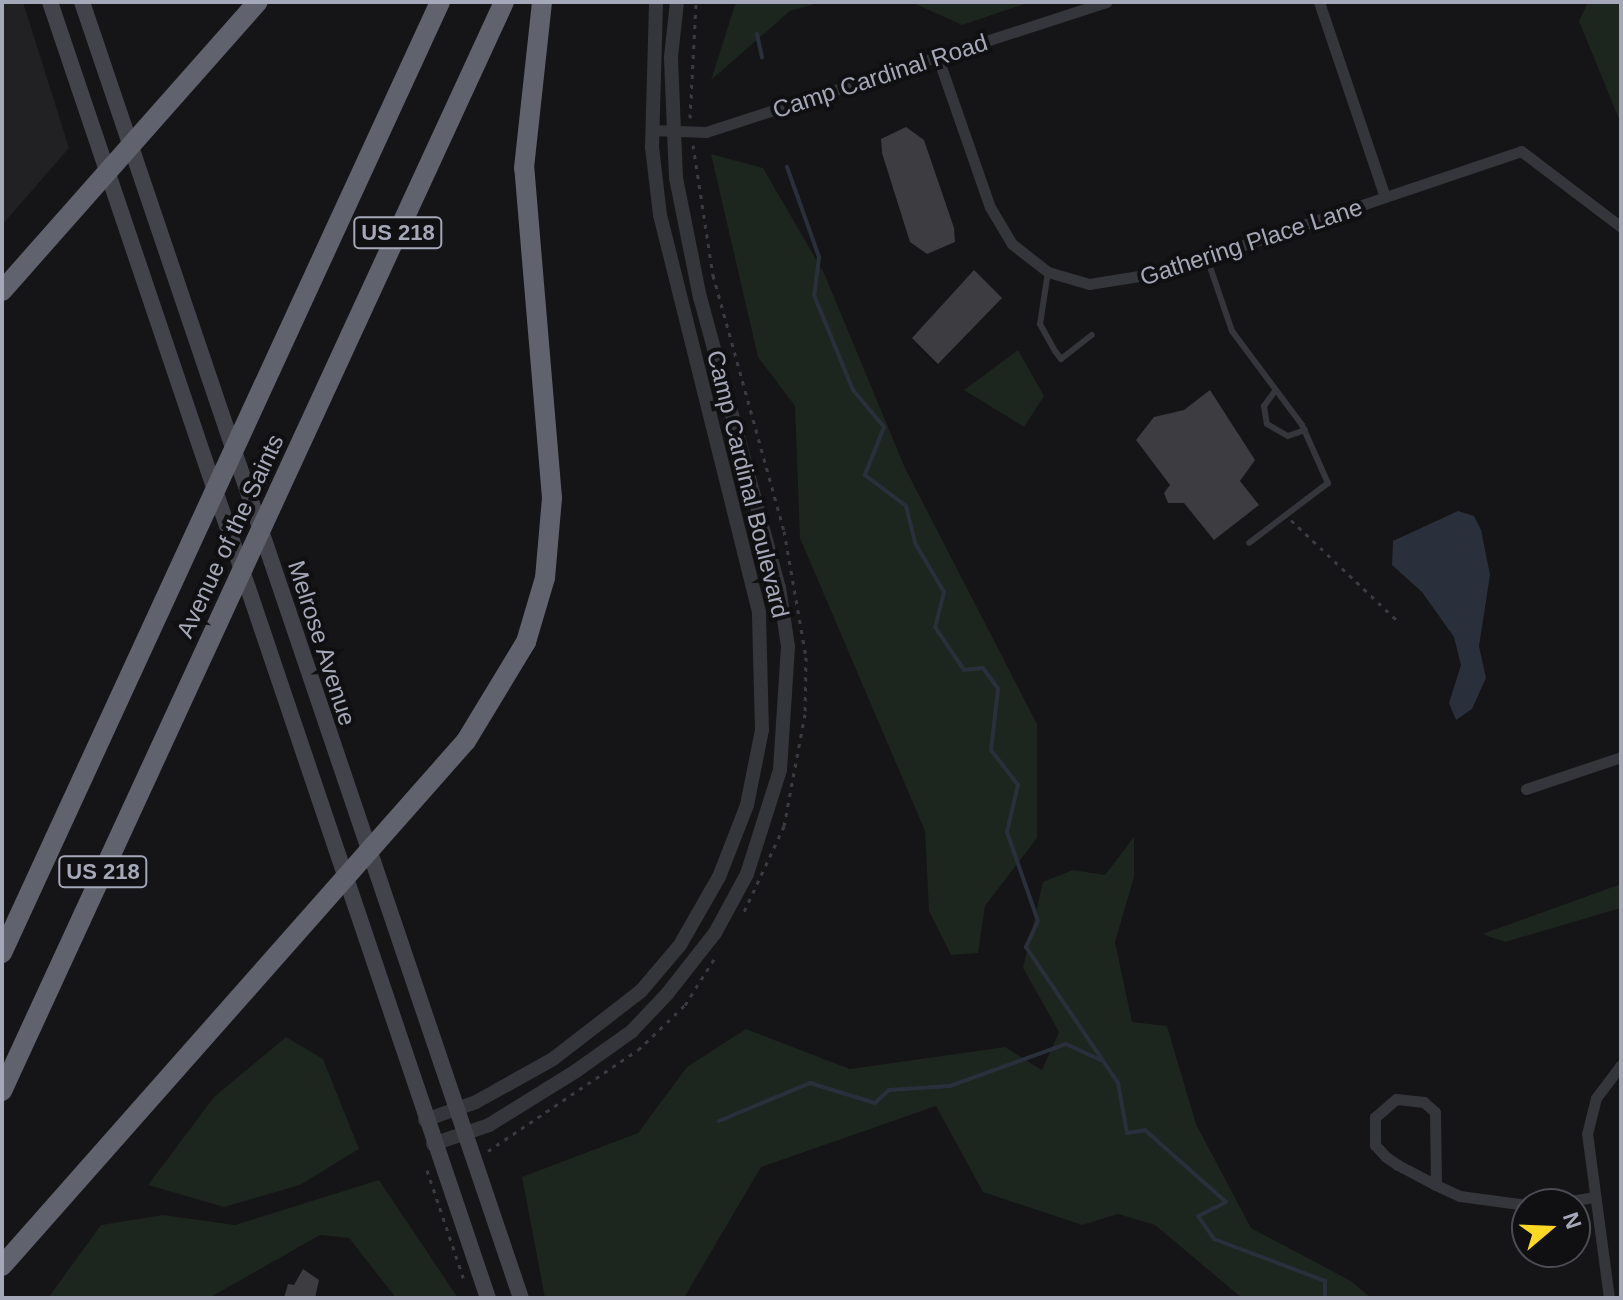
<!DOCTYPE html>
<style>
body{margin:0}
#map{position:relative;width:1623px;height:1300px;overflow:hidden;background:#151416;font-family:Arial,sans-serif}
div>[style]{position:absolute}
.built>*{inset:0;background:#212023}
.green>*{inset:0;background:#1c251e}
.water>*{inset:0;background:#29303b}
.stream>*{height:4px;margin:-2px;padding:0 2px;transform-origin:2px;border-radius:2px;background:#29303b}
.building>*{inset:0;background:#3c3c41}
.path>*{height:3px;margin-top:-1.5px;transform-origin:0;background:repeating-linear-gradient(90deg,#3b3c43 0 4px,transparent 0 10px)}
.service>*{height:6px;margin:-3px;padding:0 3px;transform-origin:3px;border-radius:3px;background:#35353c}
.minor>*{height:11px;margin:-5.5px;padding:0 5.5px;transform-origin:5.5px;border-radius:5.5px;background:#35353c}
.tertiary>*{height:14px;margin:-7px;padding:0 7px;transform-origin:7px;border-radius:7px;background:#35353c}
.secondary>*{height:16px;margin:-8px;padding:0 8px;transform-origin:8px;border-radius:8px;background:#43434c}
.motorway>*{height:20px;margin:-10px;padding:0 10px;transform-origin:10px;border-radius:10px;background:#60626d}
span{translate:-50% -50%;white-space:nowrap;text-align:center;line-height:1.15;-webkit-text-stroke:8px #100f11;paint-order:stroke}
.shield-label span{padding:2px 6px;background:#100f11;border:2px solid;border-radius:6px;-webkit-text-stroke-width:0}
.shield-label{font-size:22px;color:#a5a8b8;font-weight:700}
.street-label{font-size:24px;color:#a5a8b8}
.frame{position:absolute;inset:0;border:4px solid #a5a8b8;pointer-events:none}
.north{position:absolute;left:1511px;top:1188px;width:80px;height:80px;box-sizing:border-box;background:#100f11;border:2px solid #4c4c54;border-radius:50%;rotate:71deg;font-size:22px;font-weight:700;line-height:32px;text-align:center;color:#a5a8b8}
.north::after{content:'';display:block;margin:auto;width:28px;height:36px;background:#ffd823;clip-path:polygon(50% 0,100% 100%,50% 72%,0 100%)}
</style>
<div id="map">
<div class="built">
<i style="clip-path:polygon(2px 2px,23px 2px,69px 148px,2px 225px)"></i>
</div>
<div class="green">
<i style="clip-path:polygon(736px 2px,821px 2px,790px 11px,711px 80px)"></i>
<i style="clip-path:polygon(911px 2px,1031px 2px,962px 25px)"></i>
<i style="clip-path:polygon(1588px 2px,1621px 2px,1621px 124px,1579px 21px)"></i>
<i style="clip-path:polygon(711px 154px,763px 168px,824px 273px,905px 468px,1037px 724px,1037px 838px,985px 906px,978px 953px,951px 955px,929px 911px,925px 831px,800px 538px,795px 406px,758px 357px)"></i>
<i style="clip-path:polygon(1018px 350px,1044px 396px,1024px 427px,964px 390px)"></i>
<i style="clip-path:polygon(1134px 837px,1134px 877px,1115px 942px,1132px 1022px,1167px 1026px,1196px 1124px,1251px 1228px,1351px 1281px,1371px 1298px,1242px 1298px,1155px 1225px,1118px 1214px,1082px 1225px,983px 1192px,936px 1106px,761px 1167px,684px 1298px,545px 1298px,522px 1177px,638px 1133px,687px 1067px,746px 1029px,850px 1069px,1005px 1047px,1042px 1070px,1059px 1032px,1023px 968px,1043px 882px,1073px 870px,1105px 875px)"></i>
<i style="clip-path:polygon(1621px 884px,1621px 908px,1505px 942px,1482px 934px)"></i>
<i style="clip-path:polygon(286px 1037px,323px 1059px,359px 1149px,300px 1185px,224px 1207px,148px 1185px,214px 1097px)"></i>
<i style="clip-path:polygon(379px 1180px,458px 1298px,396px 1298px,349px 1238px,320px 1235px,209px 1298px,48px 1298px,101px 1225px,163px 1215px,235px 1225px)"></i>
</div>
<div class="water">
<i style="clip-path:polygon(1458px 511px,1474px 516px,1481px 530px,1490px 575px,1479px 646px,1486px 678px,1472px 709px,1456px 720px,1449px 703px,1461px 665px,1454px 637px,1422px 592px,1392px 565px,1393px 541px)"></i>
</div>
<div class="stream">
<i style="left:757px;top:34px;width:24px;rotate:78deg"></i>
<i style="left:787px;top:167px;width:96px;rotate:70.4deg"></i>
<i style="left:819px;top:257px;width:38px;rotate:97deg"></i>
<i style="left:814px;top:295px;width:103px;rotate:67.7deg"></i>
<i style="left:853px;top:390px;width:48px;rotate:50deg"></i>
<i style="left:884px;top:427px;width:52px;rotate:111.6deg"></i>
<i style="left:865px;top:475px;width:51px;rotate:37.1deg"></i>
<i style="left:906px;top:506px;width:38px;rotate:76deg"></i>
<i style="left:915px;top:543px;width:57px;rotate:59.4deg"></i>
<i style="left:944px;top:592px;width:36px;rotate:104deg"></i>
<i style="left:935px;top:627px;width:52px;rotate:56deg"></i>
<i style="left:964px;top:670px;width:19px;rotate:-6deg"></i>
<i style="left:983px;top:668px;width:26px;rotate:54deg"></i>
<i style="left:998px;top:689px;width:61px;rotate:96.5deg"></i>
<i style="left:991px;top:750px;width:44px;rotate:52.4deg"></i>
<i style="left:1018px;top:785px;width:48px;rotate:103.2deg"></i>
<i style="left:1007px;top:832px;width:94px;rotate:70.8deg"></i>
<i style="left:1038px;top:921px;width:29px;rotate:115deg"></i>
<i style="left:1026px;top:947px;width:164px;rotate:55.9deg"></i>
<i style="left:1118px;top:1083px;width:51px;rotate:79.8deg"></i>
<i style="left:1127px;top:1133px;width:18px;rotate:-9deg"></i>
<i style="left:1145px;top:1130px;width:108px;rotate:41.6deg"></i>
<i style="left:1226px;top:1202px;width:31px;rotate:153deg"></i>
<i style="left:1198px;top:1216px;width:28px;rotate:55deg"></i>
<i style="left:1214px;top:1239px;width:119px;rotate:20.7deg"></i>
<i style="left:1325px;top:1281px;width:17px;rotate:90deg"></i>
<i style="left:719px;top:1121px;width:99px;rotate:-22.7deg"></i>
<i style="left:810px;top:1083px;width:68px;rotate:17.1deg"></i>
<i style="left:875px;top:1103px;width:19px;rotate:-43deg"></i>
<i style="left:889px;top:1090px;width:61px;rotate:-3.8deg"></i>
<i style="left:950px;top:1086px;width:123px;rotate:-19.9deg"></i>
<i style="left:1066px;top:1044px;width:38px;rotate:25deg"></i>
</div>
<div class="building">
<i style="clip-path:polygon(906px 127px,924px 140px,954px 228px,955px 242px,927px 254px,910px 242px,882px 153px,881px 139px)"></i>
<i style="clip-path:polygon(974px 270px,1002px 298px,938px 364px,912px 338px)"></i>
<i style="clip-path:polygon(1210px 390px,1255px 460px,1240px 481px,1259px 505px,1214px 540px,1184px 503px,1168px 503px,1164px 493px,1170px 485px,1136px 440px,1154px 417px,1184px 410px)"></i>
<i style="clip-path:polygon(303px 1269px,319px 1280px,315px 1298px,284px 1298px,288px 1284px,294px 1285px)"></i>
</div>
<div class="path">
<i style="left:690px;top:118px;width:116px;rotate:-87deg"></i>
<i style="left:693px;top:145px;width:132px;rotate:81.3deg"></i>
<i style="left:713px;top:275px;width:266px;rotate:74.5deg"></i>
<i style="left:784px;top:531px;width:128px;rotate:80.1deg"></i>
<i style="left:806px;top:657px;width:57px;rotate:91deg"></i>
<i style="left:805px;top:714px;width:114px;rotate:100.6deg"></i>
<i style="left:784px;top:826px;width:99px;rotate:115deg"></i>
<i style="left:1291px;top:520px;width:150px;rotate:43.4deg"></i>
<i style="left:488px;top:1151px;width:181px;rotate:-34deg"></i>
<i style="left:638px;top:1050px;width:65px;rotate:-43.8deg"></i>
<i style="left:685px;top:1005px;width:58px;rotate:-57.7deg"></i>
<i style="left:427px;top:1170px;width:119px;rotate:71.4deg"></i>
</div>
<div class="service">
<i style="left:1207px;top:258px;width:77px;rotate:71.1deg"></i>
<i style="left:1232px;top:331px;width:117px;rotate:53.3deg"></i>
<i style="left:1302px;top:425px;width:64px;rotate:65.9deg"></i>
<i style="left:1328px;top:483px;width:99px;rotate:142.8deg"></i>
<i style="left:1048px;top:272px;width:53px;rotate:98.7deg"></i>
<i style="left:1040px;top:324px;width:31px;rotate:61deg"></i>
<i style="left:1055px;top:351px;width:10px;rotate:53deg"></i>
<i style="left:1061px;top:359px;width:39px;rotate:-38deg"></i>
<i style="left:1275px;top:391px;width:19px;rotate:126deg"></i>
<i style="left:1264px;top:406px;width:18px;rotate:81deg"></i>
<i style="left:1267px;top:424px;width:24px;rotate:30deg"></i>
<i style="left:1288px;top:436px;width:18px;rotate:-19deg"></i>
</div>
<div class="minor">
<i style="left:1319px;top:2px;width:206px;rotate:71.3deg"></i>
<i style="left:938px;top:58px;width:158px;rotate:70.8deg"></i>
<i style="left:990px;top:207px;width:43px;rotate:59.3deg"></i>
<i style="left:1012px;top:244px;width:46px;rotate:37.9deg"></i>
<i style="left:1048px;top:272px;width:43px;rotate:16.3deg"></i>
<i style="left:1089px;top:284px;width:76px;rotate:-9.1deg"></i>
<i style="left:1164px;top:272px;width:377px;rotate:-18.7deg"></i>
<i style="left:1521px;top:151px;width:126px;rotate:37.2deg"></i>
<i style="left:652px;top:130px;width:54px;rotate:2.1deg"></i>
<i style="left:706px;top:132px;width:421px;rotate:-18deg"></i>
<i style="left:1526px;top:789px;width:100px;rotate:-18.6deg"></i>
<i style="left:1436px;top:1185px;width:73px;rotate:-90.8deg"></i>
<i style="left:1435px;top:1112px;width:15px;rotate:-138deg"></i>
<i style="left:1424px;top:1102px;width:28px;rotate:-174deg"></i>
<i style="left:1396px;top:1099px;width:28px;rotate:139deg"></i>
<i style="left:1375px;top:1117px;width:28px;rotate:90deg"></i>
<i style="left:1375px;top:1145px;width:16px;rotate:47deg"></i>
<i style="left:1386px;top:1157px;width:14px;rotate:34deg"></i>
<i style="left:1398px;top:1165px;width:43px;rotate:27.8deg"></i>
<i style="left:1436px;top:1185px;width:26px;rotate:25deg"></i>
<i style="left:1460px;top:1196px;width:68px;rotate:7.7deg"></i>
<i style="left:1553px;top:1204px;width:42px;rotate:-9.7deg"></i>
<i style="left:1609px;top:1298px;width:165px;rotate:-97.6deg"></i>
<i style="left:1587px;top:1134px;width:37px;rotate:-76deg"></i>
<i style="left:1596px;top:1098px;width:41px;rotate:-52.9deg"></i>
</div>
<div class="tertiary">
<i style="left:425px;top:1120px;width:54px;rotate:-19.4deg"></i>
<i style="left:476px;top:1102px;width:88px;rotate:-29.2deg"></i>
<i style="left:553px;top:1059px;width:111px;rotate:-37.7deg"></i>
<i style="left:641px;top:991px;width:60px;rotate:-49.7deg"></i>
<i style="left:680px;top:945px;width:78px;rotate:-60.2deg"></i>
<i style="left:719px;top:877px;width:77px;rotate:-68.7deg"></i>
<i style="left:747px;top:805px;width:76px;rotate:-78.7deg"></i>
<i style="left:762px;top:730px;width:118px;rotate:-91.5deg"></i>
<i style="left:759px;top:612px;width:409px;rotate:-104deg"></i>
<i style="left:660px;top:215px;width:68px;rotate:-96.7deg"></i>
<i style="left:652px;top:147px;width:145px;rotate:-88.4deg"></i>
<i style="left:433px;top:1144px;width:59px;rotate:-18.7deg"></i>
<i style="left:489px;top:1125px;width:102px;rotate:-31.8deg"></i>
<i style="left:576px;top:1071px;width:69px;rotate:-35.5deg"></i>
<i style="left:632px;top:1031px;width:51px;rotate:-46.6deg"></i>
<i style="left:667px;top:994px;width:78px;rotate:-51.8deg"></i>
<i style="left:715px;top:933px;width:67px;rotate:-61.5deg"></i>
<i style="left:747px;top:874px;width:109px;rotate:-72.4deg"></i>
<i style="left:780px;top:770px;width:124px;rotate:-86.3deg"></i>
<i style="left:788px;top:646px;width:59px;rotate:-98.8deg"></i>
<i style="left:779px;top:588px;width:301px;rotate:-105.2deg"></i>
<i style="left:700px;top:298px;width:122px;rotate:-101.3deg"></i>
<i style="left:676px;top:178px;width:121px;rotate:-92.4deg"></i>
<i style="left:671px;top:57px;width:55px;rotate:-83.8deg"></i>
</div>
<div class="secondary">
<i style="left:50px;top:2px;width:1368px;rotate:71.33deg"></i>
<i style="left:82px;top:2px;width:1368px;rotate:71.29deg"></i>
</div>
<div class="motorway">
<i style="left:2px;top:291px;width:386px;rotate:-48.5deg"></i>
<i style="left:2px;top:953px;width:1047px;rotate:-65.27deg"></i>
<i style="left:2px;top:1091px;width:1199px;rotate:-65.25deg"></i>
<i style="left:2px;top:1266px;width:701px;rotate:-48.53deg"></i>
<i style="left:466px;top:741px;width:116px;rotate:-58.8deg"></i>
<i style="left:526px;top:642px;width:67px;rotate:-73.5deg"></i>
<i style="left:545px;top:578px;width:80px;rotate:-85deg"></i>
<i style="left:552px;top:498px;width:331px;rotate:-94.8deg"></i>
<i style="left:524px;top:168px;width:167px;rotate:-83.8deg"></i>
</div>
<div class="shield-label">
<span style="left:398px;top:233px">US 218</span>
<span style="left:103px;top:872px">US 218</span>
</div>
<div class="street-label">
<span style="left:880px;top:76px;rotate:-18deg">Camp Cardinal Road</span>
<span style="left:1251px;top:242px;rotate:-18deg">Gathering Place Lane</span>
<span style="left:748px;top:484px;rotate:76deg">Camp Cardinal Boulevard</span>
<span style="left:230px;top:536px;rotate:-65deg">Avenue of the Saints</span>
<span style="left:322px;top:643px;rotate:72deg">Melrose Avenue</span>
</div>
<div class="frame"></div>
<div class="north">N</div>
</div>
